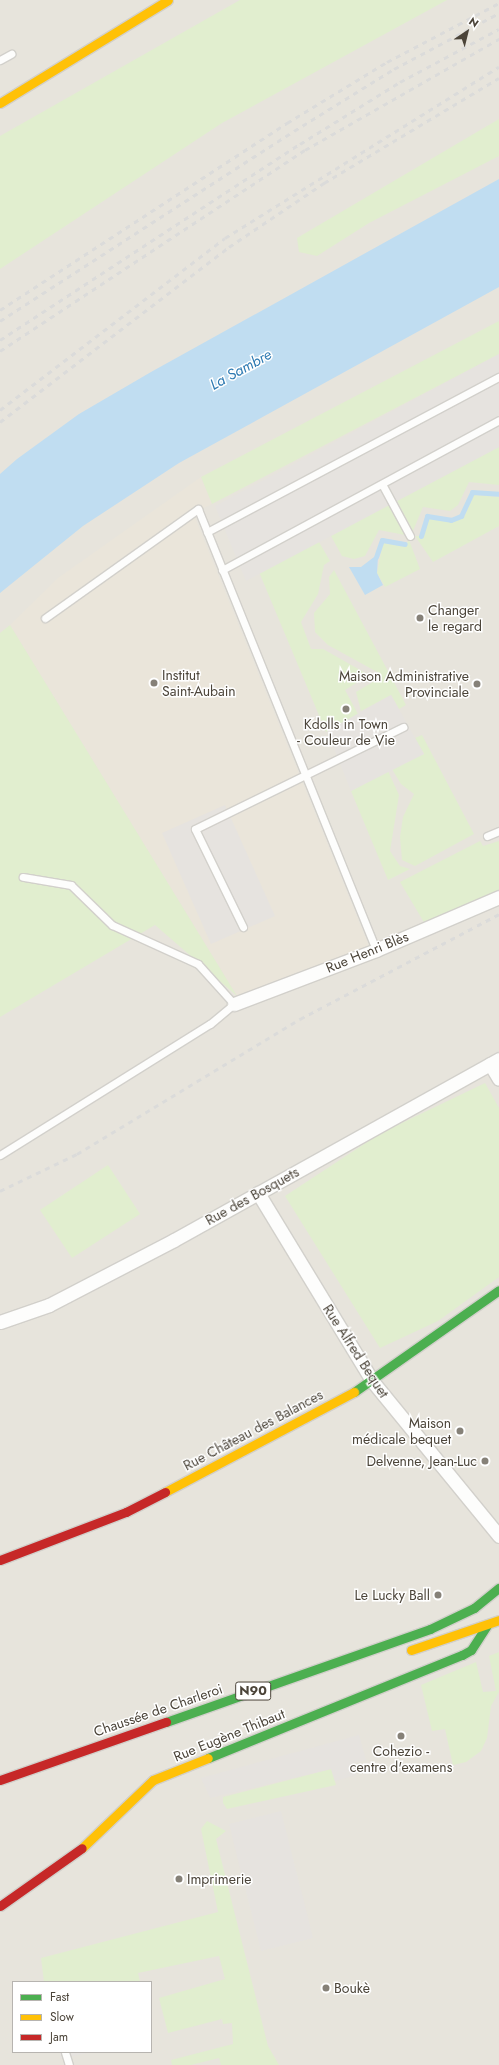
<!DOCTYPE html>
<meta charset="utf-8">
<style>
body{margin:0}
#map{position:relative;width:499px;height:2065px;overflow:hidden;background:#f4f2ee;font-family:Jost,sans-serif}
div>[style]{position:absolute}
.residential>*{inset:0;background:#e7e4dc}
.education>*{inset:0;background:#eae5da}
.green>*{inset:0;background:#e1eecf}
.parking>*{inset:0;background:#e6e3df}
.water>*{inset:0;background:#c0ddf1}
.stream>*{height:5px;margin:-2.5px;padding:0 2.5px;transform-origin:2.5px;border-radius:2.5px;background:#c0ddf1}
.roads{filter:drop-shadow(1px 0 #d2d0cb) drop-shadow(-1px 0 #d2d0cb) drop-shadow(0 1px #d2d0cb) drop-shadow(0 -1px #d2d0cb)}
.lane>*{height:7px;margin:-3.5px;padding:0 3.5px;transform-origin:3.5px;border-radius:3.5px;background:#fdfdfc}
.street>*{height:13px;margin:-6.5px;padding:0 6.5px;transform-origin:6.5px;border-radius:6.5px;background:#fdfdfc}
.fast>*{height:9px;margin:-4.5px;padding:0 4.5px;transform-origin:4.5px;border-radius:4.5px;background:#4caf50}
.slow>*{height:9px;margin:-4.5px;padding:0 4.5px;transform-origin:4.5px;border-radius:4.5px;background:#ffc107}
.jam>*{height:9px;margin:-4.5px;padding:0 4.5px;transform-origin:4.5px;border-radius:4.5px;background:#c62828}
.rail>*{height:3px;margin-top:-1.5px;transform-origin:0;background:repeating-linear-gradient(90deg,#dbdbda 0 5px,transparent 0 10px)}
.dots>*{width:11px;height:11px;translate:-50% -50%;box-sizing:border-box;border:2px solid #fff;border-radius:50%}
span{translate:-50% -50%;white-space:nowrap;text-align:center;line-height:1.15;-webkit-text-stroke:3px #fff;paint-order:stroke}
.shield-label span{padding:1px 3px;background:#fff;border:1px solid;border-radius:3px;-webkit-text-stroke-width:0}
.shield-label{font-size:13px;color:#4b4439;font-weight:700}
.poi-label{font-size:14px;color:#4b4439}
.left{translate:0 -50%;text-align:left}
.right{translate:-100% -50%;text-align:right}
.street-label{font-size:14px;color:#4b4439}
.water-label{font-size:15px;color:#2e7ab2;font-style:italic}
.legend{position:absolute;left:12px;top:1981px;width:140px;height:72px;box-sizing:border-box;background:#fff;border:1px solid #b7b4b0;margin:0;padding:5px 7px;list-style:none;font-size:12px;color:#4b4439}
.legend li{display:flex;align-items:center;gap:8px;height:20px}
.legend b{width:20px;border:1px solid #b7b4b0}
.north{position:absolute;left:447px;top:12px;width:40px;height:40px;-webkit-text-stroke:3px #fff;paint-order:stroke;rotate:35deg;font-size:11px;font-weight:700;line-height:16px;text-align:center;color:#4b4439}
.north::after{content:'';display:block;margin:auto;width:14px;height:18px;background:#4b4439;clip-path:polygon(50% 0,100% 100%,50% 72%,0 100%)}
</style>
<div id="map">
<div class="residential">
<i style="clip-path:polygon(evenodd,0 0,499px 0,499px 2065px,0 2065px,0 0,13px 1982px,151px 1982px,151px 2052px,13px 2052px,13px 1982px)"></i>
</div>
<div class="education">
<i style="clip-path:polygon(201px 477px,212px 504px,193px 513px,370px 949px,237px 996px,10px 625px,58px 578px)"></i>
</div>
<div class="green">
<i style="clip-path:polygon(240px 0,447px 0,222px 123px,0 269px,0 136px)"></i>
<i style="clip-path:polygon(499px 119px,499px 156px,369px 223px,317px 256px,299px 252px,297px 238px)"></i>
<i style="clip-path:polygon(499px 321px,499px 354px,212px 504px,201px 477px)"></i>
<i style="clip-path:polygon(499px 447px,499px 485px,469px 482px,458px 505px,450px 511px,423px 507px,413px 531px,397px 501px)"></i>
<i style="clip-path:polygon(474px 495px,499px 497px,499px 526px,433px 562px,415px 536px,423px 536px,428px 518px,449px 522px,464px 517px)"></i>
<i style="clip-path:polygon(389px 505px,405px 535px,379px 530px,365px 556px,354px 559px,342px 556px,331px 536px)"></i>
<i style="clip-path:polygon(409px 540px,420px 569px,385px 587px,377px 573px,383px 542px,405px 546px)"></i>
<i style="clip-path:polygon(319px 542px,330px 561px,324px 565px,318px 594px,301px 622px,311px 649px,323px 649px,369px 675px,345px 690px,358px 714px,326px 732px,259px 572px)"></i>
<i style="clip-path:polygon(334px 570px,406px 705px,399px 709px,391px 695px,361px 711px,356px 692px,378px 679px,379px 673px,328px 645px,315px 632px,314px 613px,330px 594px,329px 577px)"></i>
<i style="clip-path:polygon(10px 625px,237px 996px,155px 925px,0 1017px,0 633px)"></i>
<i style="clip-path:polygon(422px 735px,474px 834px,415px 866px,402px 860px,400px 837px,403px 817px,414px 794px,401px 784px,392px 769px,424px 754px,415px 738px)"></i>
<i style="clip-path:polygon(388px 771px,399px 795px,390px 851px,400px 866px,410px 869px,388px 880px,351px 791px)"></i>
<i style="clip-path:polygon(480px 841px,483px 846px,499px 841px,499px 890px,425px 924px,400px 882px)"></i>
<i style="clip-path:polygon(485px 1083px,499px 1108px,499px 1277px,438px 1321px,380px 1348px,285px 1196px,381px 1133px)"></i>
<i style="clip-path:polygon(108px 1165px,140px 1214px,72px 1258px,40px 1210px)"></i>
<i style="clip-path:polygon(499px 1652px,499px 1692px,491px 1706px,487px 1738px,481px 1751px,466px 1762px,453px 1765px,445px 1729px,432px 1731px,421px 1685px,476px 1662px,483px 1692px,496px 1691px,489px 1656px)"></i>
<i style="clip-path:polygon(331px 1769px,336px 1785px,227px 1809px,223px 1803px,223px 1797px)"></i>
<i style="clip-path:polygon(207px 1821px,226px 1831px,216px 1839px,268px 2046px,279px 2065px,221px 2065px,219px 2058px,191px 2065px,172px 2065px,171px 2060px,233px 2044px,232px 2023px,223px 2024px,222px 2019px,168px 2033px,159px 1998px,225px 1979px,219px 1956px,138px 1973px,140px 1982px,44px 1982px,41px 1958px,218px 1912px,201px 1829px)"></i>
</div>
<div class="parking">
<i style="clip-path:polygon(499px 354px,499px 447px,246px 581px,215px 506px)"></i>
<i style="clip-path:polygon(391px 695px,424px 754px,351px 791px,327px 731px)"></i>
<i style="clip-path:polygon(225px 805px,275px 916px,211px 944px,162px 833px)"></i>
<i style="clip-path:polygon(359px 1735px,366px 1760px,353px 1763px,356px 1775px,335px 1781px,331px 1769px,210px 1798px,201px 1778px)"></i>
<i style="clip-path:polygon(281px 1811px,313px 1938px,261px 1951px,229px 1824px)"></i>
<i style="clip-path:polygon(60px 2052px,92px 2052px,60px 2059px)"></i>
</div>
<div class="water">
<i style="clip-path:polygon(499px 179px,499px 287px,179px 463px,83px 526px,0 593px,0 474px,17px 459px,79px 414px,151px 372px)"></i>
<i style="clip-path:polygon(374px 557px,378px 557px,377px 573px,383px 585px,365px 595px,349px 567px,361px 567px)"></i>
</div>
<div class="stream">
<i style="left:421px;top:536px;width:21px;rotate:-73deg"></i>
<i style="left:427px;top:516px;width:24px;rotate:9deg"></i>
<i style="left:451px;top:520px;width:11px;rotate:-22deg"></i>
<i style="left:461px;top:516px;width:26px;rotate:-65deg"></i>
<i style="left:472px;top:492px;width:27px;rotate:4deg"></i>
<i style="left:376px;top:557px;width:18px;rotate:-71deg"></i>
<i style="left:382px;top:540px;width:23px;rotate:10deg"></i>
</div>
<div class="roads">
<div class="lane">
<i style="left:0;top:60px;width:13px;rotate:-29deg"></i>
<i style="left:382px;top:484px;width:59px;rotate:61.7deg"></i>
<i style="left:207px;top:532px;width:331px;rotate:-28deg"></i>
<i style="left:222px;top:570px;width:315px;rotate:-28.4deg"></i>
<i style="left:45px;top:618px;width:188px;rotate:-35.5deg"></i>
<i style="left:198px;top:509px;width:476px;rotate:68deg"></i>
<i style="left:487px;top:836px;width:13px;rotate:-23deg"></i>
<i style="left:243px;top:927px;width:109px;rotate:-116.1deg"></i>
<i style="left:195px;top:829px;width:232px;rotate:-26.1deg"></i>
<i style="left:0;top:1155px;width:248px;rotate:-32deg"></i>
<i style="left:210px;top:1024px;width:31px;rotate:-40deg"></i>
<i style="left:234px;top:1004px;width:54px;rotate:-132deg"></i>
<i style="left:198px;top:964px;width:94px;rotate:-155.6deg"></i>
<i style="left:112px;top:925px;width:57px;rotate:-135.7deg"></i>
<i style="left:71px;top:885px;width:49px;rotate:-170.5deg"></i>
<i style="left:65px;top:2052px;width:14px;rotate:73deg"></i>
</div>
<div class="street">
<i style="left:234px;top:1004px;width:152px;rotate:-20.8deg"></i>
<i style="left:376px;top:950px;width:134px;rotate:-23.3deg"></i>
<i style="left:490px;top:1064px;width:17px;rotate:59deg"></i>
<i style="left:258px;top:1193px;width:221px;rotate:58.7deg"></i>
<i style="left:373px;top:1382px;width:199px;rotate:50.7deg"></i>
<i style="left:0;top:1322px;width:52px;rotate:-19.1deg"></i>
<i style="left:49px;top:1305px;width:141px;rotate:-27.5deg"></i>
<i style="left:174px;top:1240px;width:372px;rotate:-29.1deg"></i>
</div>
<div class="fast">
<i style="left:354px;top:1392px;width:177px;rotate:-35.1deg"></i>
<i style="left:166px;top:1722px;width:280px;rotate:-19.4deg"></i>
<i style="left:430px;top:1629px;width:49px;rotate:-25.5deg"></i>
<i style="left:474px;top:1608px;width:32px;rotate:-39deg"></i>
<i style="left:208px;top:1758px;width:274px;rotate:-22.1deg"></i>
<i style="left:462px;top:1655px;width:10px;rotate:-29deg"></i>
<i style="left:471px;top:1650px;width:30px;rotate:-57deg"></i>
</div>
<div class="slow">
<i style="left:0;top:103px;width:197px;rotate:-31.5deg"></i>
<i style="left:165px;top:1492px;width:214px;rotate:-27.9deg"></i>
<i style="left:411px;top:1650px;width:93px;rotate:-18.8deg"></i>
<i style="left:82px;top:1848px;width:98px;rotate:-43.8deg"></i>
<i style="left:153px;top:1780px;width:59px;rotate:-21.8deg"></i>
</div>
<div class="jam">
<i style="left:0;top:1560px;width:135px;rotate:-20.9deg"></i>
<i style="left:126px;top:1512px;width:44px;rotate:-27.1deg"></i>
<i style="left:0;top:1780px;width:176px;rotate:-19.3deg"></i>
<i style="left:0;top:1906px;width:100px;rotate:-35.3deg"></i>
</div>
</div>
<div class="rail">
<i style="left:0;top:310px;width:343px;rotate:-33.1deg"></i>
<i style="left:287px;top:123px;width:117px;rotate:-31.4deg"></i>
<i style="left:387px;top:62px;width:127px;rotate:-27.8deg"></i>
<i style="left:0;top:321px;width:350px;rotate:-32.9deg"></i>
<i style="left:294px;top:131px;width:118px;rotate:-31.8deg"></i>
<i style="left:394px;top:69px;width:119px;rotate:-28.1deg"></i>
<i style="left:0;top:340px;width:358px;rotate:-33.2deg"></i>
<i style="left:300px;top:144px;width:118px;rotate:-31.8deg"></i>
<i style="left:400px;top:82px;width:112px;rotate:-28.2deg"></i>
<i style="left:0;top:351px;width:365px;rotate:-33.4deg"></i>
<i style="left:305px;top:150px;width:224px;rotate:-29.8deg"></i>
<i style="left:0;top:410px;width:283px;rotate:-37.4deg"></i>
<i style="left:225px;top:238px;width:323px;rotate:-32deg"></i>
<i style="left:0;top:422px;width:288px;rotate:-37.4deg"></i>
<i style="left:229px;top:247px;width:115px;rotate:-34deg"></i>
<i style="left:324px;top:183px;width:204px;rotate:-31deg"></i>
<i style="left:0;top:1191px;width:85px;rotate:-25.7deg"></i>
<i style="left:77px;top:1154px;width:261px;rotate:-31.2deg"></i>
<i style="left:300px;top:1019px;width:225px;rotate:-27.8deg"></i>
</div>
<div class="dots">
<i style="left:420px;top:618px;background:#868178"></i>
<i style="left:154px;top:683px;background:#868178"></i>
<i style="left:477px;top:684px;background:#868178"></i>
<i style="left:346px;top:709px;background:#868178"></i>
<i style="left:460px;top:1431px;background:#868178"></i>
<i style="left:485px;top:1461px;background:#868178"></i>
<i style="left:438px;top:1595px;background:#868178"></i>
<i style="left:401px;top:1736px;background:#868178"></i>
<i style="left:179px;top:1879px;background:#868178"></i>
<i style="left:326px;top:1988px;background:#868178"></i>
</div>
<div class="shield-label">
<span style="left:253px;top:1691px">N90</span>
</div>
<div class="poi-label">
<span class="left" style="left:428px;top:618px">Changer<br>le regard</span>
<span class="left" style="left:162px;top:683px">Institut<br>Saint-Aubain</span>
<span class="right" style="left:469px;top:684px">Maison Administrative<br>Provinciale</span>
<span style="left:346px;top:732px">Kdolls in Town<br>- Couleur de Vie</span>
<span class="right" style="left:451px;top:1431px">Maison<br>médicale bequet</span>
<span class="right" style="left:477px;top:1461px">Delvenne, Jean-Luc</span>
<span class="right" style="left:430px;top:1595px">Le Lucky Ball</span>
<span style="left:401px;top:1759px">Cohezio -<br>centre d'examens</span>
<span class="left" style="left:187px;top:1879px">Imprimerie</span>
<span class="left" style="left:334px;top:1988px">Boukè</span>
</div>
<div class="street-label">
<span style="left:367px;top:952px;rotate:-22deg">Rue Henri Blès</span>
<span style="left:252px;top:1196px;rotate:-29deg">Rue des Bosquets</span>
<span style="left:356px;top:1351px;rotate:57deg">Rue Alfred Bequet</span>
<span style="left:253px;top:1430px;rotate:-28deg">Rue Château des Balances</span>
<span style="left:158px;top:1710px;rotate:-19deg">Chaussée de Charleroi</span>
<span style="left:229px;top:1735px;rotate:-22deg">Rue Eugène Thibaut</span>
</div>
<div class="water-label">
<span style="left:241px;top:370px;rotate:-29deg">La Sambre</span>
</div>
<ul class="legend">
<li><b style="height:5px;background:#4caf50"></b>Fast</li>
<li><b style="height:5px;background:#ffc107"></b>Slow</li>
<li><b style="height:5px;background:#c62828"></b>Jam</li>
</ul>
<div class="north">N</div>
</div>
